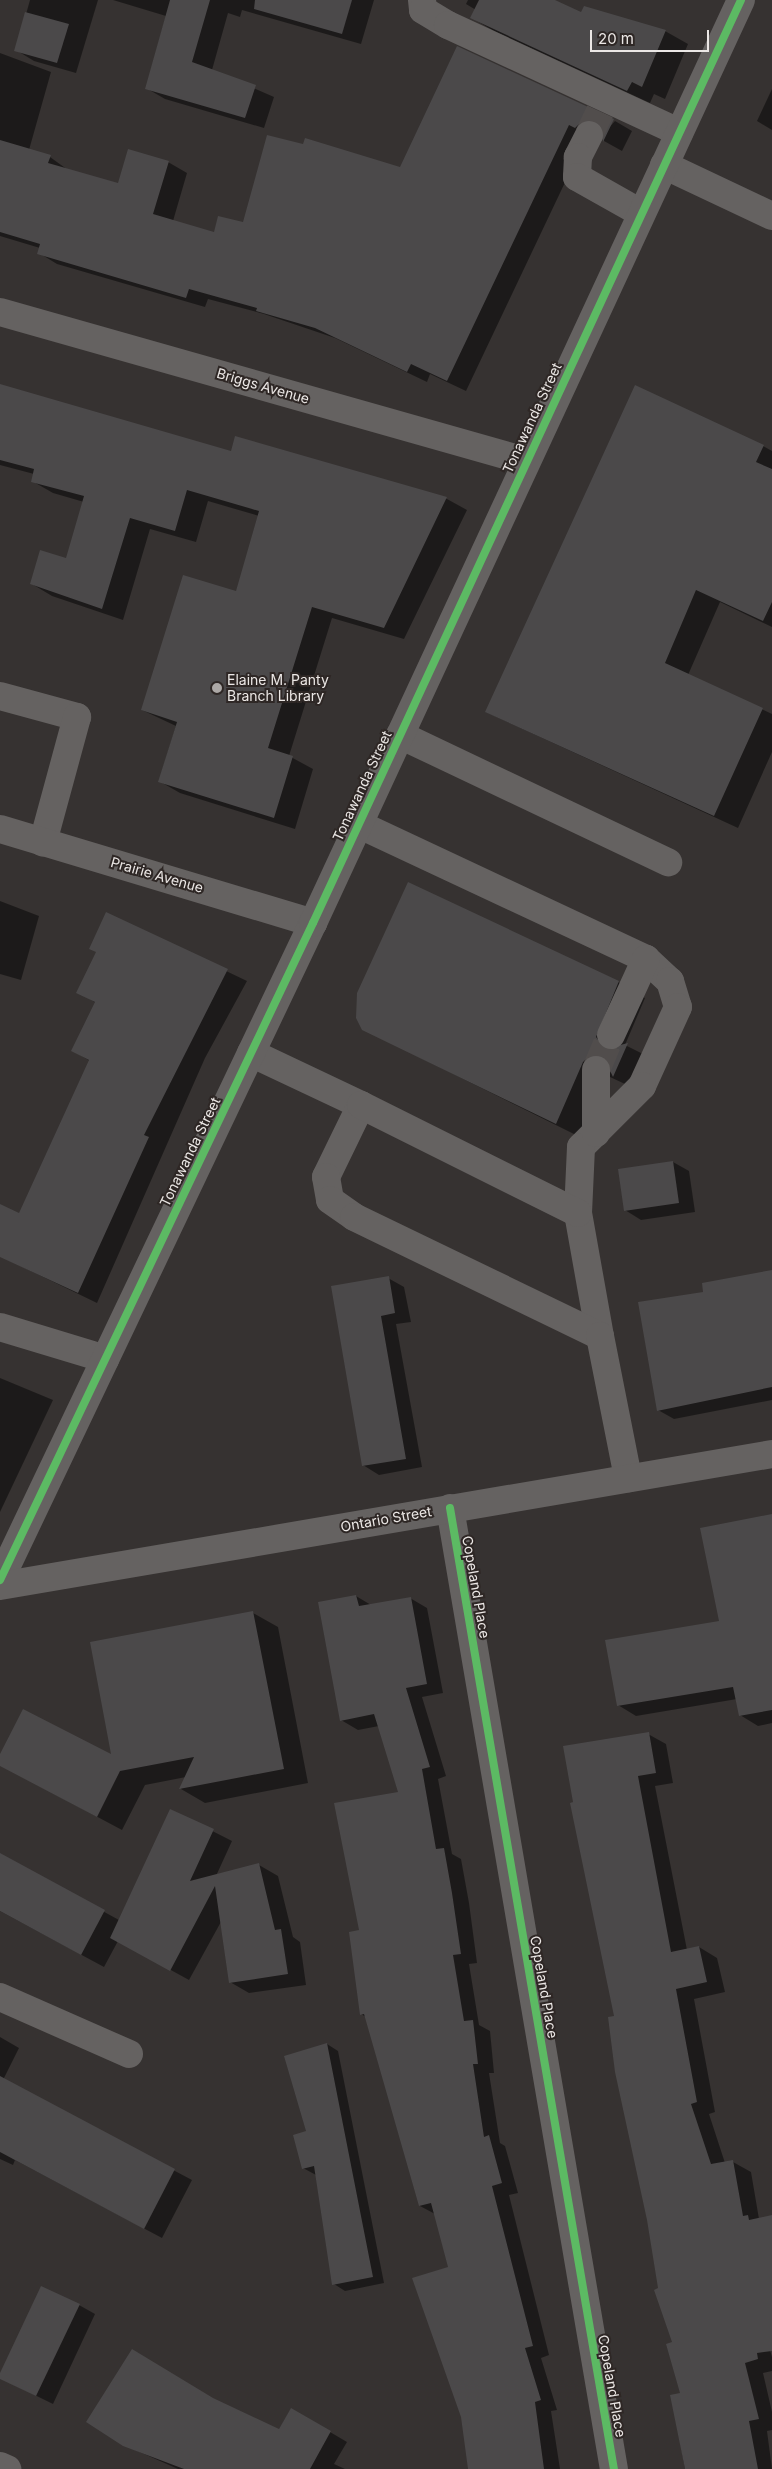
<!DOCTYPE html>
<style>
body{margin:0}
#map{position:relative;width:772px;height:2469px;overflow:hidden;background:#363231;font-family:Inter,sans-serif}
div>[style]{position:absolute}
.shadow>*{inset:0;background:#0007}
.building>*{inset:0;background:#4b494a}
.minor-tunnel>*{height:28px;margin-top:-14px;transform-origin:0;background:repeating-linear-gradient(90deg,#514d4c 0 28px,transparent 0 42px)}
.minor>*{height:28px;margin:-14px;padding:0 14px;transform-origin:14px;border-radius:14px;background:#656261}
.cycleway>*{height:8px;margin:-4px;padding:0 4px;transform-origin:4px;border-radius:4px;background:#5cba63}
.dots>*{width:14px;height:14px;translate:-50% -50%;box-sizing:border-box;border:2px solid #2e2725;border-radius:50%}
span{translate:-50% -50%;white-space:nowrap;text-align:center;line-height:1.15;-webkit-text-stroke:4px #2e2725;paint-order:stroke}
.street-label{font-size:14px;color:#ebe7e5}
.poi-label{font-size:14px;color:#ebe7e5}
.left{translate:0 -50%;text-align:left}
.scale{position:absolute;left:590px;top:30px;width:119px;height:22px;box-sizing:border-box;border:2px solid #ebe7e5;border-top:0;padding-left:6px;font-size:15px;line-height:18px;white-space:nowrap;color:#ebe7e5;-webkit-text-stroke:4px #2e2725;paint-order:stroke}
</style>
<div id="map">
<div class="shadow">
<i style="clip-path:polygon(30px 0,98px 0,76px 73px,34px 61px,16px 50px)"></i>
<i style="clip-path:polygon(113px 0,374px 0,361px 44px,242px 10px,240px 17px,228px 13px,212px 70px,274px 97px,264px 128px,165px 99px,146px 88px,166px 16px)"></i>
<i style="clip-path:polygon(468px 0,552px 0,582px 14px,665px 31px,688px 44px,665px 99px,654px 94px,650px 103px,494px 31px,472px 18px,476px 10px,466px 4px)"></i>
<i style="clip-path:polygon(458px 48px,612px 120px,607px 130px,615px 121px,632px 131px,622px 151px,604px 141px,604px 132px,588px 134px,466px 391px,430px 374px,427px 382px,335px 338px,264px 314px,208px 299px,205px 307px,57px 264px,39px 253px,40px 248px,0 236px,0 53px,51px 72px,29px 150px,50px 157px,68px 170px,119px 184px,168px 162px,187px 173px,173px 221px,215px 234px,401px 168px)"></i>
<i style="clip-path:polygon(772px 89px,772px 130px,757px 121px)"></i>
<i style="clip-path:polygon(0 388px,232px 452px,236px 438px,447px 499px,467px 510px,404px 639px,332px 618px,289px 756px,313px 769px,295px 829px,180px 793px,159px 781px,176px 726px,142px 710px,236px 593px,259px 516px,208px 501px,196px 542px,150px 529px,123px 620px,52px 596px,32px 584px,67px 560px,84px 502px,53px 493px,32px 481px,34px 474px,0 465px)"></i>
<i style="clip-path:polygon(763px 446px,772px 451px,772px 627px,720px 602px,688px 675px,772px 714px,772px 752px,738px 828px,486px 712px)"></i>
<i style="clip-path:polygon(0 901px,39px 916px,21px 980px,0 974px)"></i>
<i style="clip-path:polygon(107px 914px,247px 981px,205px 1058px,97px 1303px,0 1256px,0 1206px,20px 1215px,90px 1061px,73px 1051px,96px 1003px,78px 992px,98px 953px)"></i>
<i style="clip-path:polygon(618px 982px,645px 998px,625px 1045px,655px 1060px,640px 1091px,610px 1077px,584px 1139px,363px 1029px)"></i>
<i style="clip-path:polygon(673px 1162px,689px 1171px,695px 1212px,641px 1220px,625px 1210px)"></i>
<i style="clip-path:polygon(772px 1271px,772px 1400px,674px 1419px,658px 1410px,705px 1293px)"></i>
<i style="clip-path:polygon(388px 1278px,404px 1287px,411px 1322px,396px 1324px,422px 1467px,379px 1475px,363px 1465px,332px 1287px)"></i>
<i style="clip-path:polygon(0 1378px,53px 1400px,0 1512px)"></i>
<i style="clip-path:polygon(772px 1515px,772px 1723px,758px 1726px,740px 1715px,737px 1699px,636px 1716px,618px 1705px,721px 1622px)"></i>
<i style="clip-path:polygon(356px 1596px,371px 1605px,410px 1598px,427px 1608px,443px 1693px,422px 1697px,446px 1776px,438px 1779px,452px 1854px,461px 1859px,469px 1903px,477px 1963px,469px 1964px,479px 2025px,490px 2031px,494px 2073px,489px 2073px,500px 2143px,505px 2146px,518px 2193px,509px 2195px,549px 2355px,541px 2358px,557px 2410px,551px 2411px,560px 2469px,469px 2469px,450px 2268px,435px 2214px,420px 2206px,366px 2017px,361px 2014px,360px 1931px,400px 1793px,379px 1726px,358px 1730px,341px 1720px)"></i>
<i style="clip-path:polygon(253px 1613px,278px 1627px,308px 1783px,205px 1803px,181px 1789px,186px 1777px,145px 1785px,122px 1830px,0 1765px,0 1756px,113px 1757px)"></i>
<i style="clip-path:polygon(648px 1734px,666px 1744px,673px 1783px,655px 1786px,687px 1950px,699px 1947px,717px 1958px,725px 1992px,694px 1999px,715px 2112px,709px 2114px,725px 2163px,733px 2162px,751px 2172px,759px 2219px,772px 2216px,772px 2278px,751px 2284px,772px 2357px,772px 2371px,763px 2373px,772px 2412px,772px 2430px,767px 2431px,772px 2469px,685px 2469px,672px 2396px,682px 2394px,673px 2343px,660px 2289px,616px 2017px,571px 1804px)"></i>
<i style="clip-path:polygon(171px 1810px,232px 1841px,216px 1876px,259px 1865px,278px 1876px,293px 1937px,300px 1942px,306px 1985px,249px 1993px,230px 1982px,222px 1920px,189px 1980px,118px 1941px,104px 1967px,0 1911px,0 1855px,119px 1920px)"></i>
<i style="clip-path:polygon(0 2037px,19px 2048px,3px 2080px,192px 2180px,162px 2238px,15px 2160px,13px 2165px,0 2159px)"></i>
<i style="clip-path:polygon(327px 2044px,338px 2051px,384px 2283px,345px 2291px,334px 2284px,316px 2175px,303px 2168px)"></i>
<i style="clip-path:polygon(79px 2305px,95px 2314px,53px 2404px,0 2378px)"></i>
<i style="clip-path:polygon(216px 2401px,279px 2430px,291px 2409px,347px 2442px,334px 2464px,345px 2469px,178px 2469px,124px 2445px)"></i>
</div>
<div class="building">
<i style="clip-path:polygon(170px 0,210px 0,192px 62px,256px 85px,245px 118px,145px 89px)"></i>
<i style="clip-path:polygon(255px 0,352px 0,342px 34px,254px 9px)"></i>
<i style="clip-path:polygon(479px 0,555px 0,581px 12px,584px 6px,666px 30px,642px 87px,632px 82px,627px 91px,470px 18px)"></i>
<i style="clip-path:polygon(25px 12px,69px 24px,57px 63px,14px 51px)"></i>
<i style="clip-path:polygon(457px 46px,614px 119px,603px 142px,602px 127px,596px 121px,581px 122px,575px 128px,569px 125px,447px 381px,411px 364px,407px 372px,315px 328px,256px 311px,257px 308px,189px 289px,186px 298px,37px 254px,40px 244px,0 232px,0 140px,51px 155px,48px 163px,118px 183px,128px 149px,169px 161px,153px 214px,214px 232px,218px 216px,243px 222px,267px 135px,303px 144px,305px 138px,400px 167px)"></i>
<i style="clip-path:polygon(0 384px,231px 451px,235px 436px,447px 497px,384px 628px,312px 607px,268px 748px,293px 756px,274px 818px,158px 782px,177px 722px,141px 710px,183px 575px,236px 591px,259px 511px,187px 490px,175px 531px,130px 518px,102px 609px,30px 584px,40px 550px,66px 558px,84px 496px,31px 482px,34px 469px,0 460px)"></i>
<i style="clip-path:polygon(635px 385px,764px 445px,756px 462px,772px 469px,772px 602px,763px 621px,696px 590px,665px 663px,763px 708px,714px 816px,485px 712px)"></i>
<i style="clip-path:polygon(408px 882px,619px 981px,596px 1037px,605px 1049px,628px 1043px,613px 1077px,603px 1056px,589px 1056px,583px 1062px,556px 1124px,362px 1030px,356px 1018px,357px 993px)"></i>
<i style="clip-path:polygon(106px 912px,228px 969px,144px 1135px,149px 1137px,78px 1293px,0 1257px,0 1204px,19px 1213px,89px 1060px,71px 1051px,95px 1002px,76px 993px,96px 952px,89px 949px)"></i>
<i style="clip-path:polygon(673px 1161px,679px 1203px,624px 1211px,618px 1169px)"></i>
<i style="clip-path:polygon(772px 1270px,772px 1387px,657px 1411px,638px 1302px,703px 1292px,702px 1283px)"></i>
<i style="clip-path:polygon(389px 1276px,395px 1313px,381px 1316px,406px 1459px,362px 1466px,331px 1286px)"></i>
<i style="clip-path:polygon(772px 1514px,772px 1710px,739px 1716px,733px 1687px,617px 1706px,605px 1640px,719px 1621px,700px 1528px)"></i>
<i style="clip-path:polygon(356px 1595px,359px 1606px,411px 1597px,427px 1684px,406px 1688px,430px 1767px,422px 1769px,436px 1849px,444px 1848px,452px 1893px,461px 1954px,453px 1955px,464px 2021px,473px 2020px,478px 2064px,473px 2064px,484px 2137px,489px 2135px,502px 2183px,492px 2186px,533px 2346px,525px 2348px,541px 2400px,535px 2402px,544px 2469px,468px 2469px,461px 2417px,412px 2278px,448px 2267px,431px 2203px,419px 2206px,364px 2014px,360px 2015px,349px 1932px,359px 1930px,334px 1803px,398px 1792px,374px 1714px,340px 1721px,318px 1602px)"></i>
<i style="clip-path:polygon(253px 1611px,284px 1769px,179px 1789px,194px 1757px,120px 1771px,97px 1817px,0 1766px,0 1754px,23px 1709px,111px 1754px,90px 1642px)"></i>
<i style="clip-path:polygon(649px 1732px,656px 1773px,638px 1776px,671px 1952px,699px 1946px,707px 1982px,676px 1989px,697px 2102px,691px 2104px,711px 2164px,733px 2160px,743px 2216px,748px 2215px,749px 2220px,772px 2215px,772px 2351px,757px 2353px,758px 2359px,745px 2363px,759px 2419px,749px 2421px,758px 2469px,685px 2469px,670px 2395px,680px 2393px,666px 2344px,672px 2342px,654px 2290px,658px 2288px,647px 2220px,615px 2072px,608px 2017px,614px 2016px,570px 1803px,573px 1802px,563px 1746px)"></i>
<i style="clip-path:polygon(170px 1809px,214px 1829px,190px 1881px,259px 1863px,275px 1930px,281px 1929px,288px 1974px,229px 1983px,215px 1886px,170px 1971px,110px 1938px)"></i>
<i style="clip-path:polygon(0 1853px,105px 1910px,81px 1955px,0 1911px)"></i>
<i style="clip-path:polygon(327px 2043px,373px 2277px,332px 2285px,314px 2166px,302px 2169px,293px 2135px,306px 2131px,284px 2056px)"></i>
<i style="clip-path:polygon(0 2076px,175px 2169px,144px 2229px,0 2152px)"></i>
<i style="clip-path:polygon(41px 2286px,80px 2304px,36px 2396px,0 2379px,0 2373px)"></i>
<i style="clip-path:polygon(132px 2349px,213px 2398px,279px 2429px,291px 2408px,331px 2431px,310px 2469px,184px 2469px,123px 2446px,86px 2422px)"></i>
</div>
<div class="minor-tunnel">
<i style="left:589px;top:135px;width:26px;rotate:-65deg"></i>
<i style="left:596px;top:1070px;width:38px;rotate:-67deg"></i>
</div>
<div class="minor">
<i style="left:422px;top:0;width:10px;rotate:84deg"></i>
<i style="left:423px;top:10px;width:29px;rotate:31deg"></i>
<i style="left:448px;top:25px;width:255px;rotate:24.9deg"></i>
<i style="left:589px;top:135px;width:25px;rotate:117deg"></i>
<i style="left:578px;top:157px;width:20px;rotate:93deg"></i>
<i style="left:577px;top:177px;width:73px;rotate:29.4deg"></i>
<i style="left:664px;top:165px;width:119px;rotate:25.3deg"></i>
<i style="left:0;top:312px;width:547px;rotate:15.82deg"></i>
<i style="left:0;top:696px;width:80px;rotate:15.3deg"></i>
<i style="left:77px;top:717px;width:130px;rotate:105.2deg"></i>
<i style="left:400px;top:735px;width:297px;rotate:25.4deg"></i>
<i style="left:358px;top:824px;width:318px;rotate:25.1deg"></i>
<i style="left:646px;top:959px;width:33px;rotate:43deg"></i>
<i style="left:670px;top:981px;width:27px;rotate:73deg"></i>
<i style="left:678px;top:1007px;width:87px;rotate:114.5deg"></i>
<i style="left:642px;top:1086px;width:86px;rotate:135deg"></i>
<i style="left:581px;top:1147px;width:66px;rotate:92.6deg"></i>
<i style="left:578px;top:1213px;width:125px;rotate:79.9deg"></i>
<i style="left:0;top:829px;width:327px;rotate:16.7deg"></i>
<i style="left:611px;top:1035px;width:84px;rotate:-65.3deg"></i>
<i style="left:251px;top:1053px;width:122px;rotate:25.3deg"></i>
<i style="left:361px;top:1105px;width:80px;rotate:115.9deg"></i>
<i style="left:326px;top:1177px;width:23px;rotate:80deg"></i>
<i style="left:330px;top:1200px;width:29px;rotate:35deg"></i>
<i style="left:354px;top:1217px;width:273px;rotate:25.8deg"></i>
<i style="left:600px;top:1336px;width:145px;rotate:78.8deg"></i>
<i style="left:361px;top:1105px;width:242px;rotate:26.5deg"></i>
<i style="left:596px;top:1133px;width:63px;rotate:-90deg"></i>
<i style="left:0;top:1327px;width:110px;rotate:16.9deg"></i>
<i style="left:450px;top:1508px;width:975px;rotate:80.32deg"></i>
<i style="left:0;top:1580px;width:728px;rotate:-64.53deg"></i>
<i style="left:313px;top:923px;width:1017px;rotate:-65.12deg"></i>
<i style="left:0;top:1586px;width:783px;rotate:-9.7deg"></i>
<i style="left:0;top:1997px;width:141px;rotate:23.8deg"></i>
<i style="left:0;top:2466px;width:8px;rotate:23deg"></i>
</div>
<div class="cycleway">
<i style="left:450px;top:1508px;width:975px;rotate:80.32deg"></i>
<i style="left:0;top:1580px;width:728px;rotate:-64.53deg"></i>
<i style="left:313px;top:923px;width:1017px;rotate:-65.12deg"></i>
</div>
<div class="dots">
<i style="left:217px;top:688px;background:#aca8a6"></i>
</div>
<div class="street-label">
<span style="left:263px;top:386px;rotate:16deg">Briggs Avenue</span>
<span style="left:532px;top:418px;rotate:-65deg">Tonawanda Street</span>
<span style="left:362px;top:786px;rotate:-65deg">Tonawanda Street</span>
<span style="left:157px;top:875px;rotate:16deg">Prairie Avenue</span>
<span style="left:190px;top:1152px;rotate:-64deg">Tonawanda Street</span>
<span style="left:386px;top:1519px;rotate:-10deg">Ontario Street</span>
<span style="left:476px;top:1587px;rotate:80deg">Copeland Place</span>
<span style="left:544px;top:1987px;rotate:80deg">Copeland Place</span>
<span style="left:612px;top:2386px;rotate:80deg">Copeland Place</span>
</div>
<div class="poi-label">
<span class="left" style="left:227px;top:688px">Elaine M. Panty<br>Branch Library</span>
</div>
<div class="scale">20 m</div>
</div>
